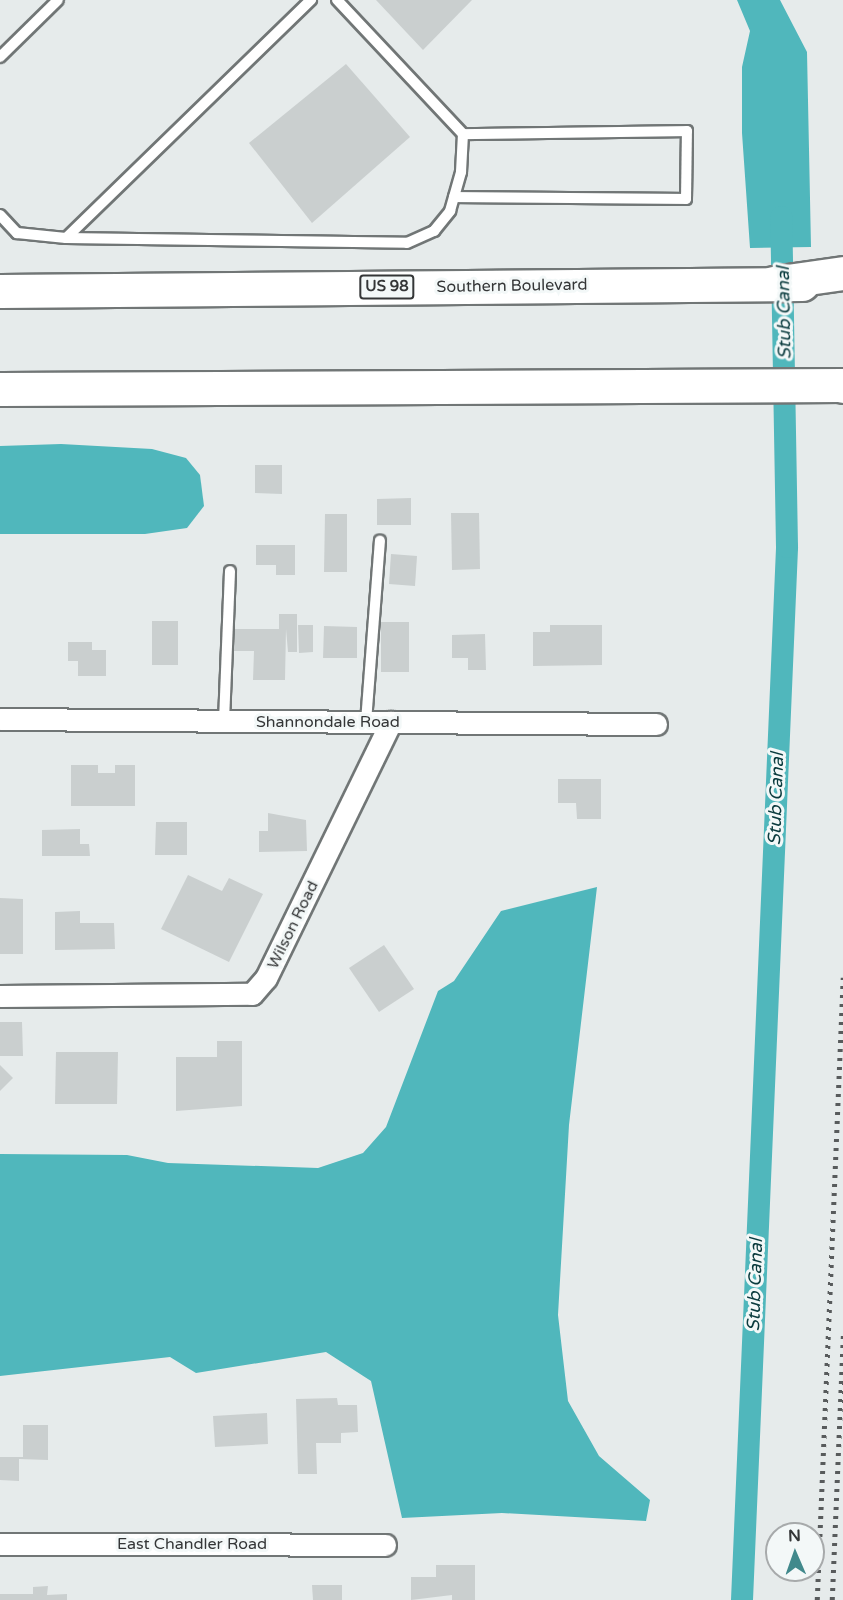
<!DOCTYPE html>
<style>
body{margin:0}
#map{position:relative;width:843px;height:1600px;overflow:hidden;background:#e6ebeb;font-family:"Varela Round",sans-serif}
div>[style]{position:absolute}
.water>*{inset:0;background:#50b7bc}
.canal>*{height:22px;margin:-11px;padding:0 11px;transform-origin:11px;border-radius:11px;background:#50b7bc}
.building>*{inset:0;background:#cacfcf}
.roads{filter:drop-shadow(2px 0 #717676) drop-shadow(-2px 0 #717676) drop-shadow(0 2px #717676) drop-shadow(0 -2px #717676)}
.service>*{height:10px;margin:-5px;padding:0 5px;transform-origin:5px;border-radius:5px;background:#fff}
.minor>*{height:21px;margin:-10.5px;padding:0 10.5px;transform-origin:10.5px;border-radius:10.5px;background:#fff}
.trunk>*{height:33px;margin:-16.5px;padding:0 16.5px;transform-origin:16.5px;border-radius:16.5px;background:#fff}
.motorway>*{height:33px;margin:-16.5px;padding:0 16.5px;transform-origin:16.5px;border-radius:16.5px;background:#fff}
.rail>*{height:4.5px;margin-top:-2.25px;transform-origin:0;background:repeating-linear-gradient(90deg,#585b5c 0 3px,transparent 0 9px)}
span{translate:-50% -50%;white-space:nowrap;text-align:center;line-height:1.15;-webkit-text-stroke:6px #f3f8f8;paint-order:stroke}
.shield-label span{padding:2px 4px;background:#f3f8f8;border:2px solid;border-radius:4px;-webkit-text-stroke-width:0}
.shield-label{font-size:15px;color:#343637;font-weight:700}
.street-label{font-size:16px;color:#343637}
.water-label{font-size:18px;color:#0a3b3e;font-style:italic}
.north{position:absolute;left:765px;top:1522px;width:60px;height:60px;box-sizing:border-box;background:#f3f8f8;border:2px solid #a7aaab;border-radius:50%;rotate:358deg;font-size:16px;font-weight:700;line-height:24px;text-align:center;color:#343637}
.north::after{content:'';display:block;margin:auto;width:21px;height:27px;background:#41898c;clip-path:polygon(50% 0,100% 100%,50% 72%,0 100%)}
</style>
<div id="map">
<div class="water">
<i style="clip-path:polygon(737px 0,780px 0,807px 52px,811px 247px,750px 248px,742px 133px,742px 67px,750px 31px)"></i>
<i style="clip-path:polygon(61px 444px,152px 449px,186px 458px,200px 475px,204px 506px,187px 528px,145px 534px,0 534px,0 446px)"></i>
<i style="clip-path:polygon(597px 887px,569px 1125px,558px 1315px,568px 1401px,599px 1456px,650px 1500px,646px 1521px,502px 1513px,402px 1518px,371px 1381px,326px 1352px,196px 1373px,170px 1357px,0 1376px,0 1154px,127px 1155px,168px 1163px,318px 1168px,363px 1153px,386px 1127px,438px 991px,454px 981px,501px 911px)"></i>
</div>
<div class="canal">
<i style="left:742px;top:1600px;width:1054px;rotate:-87.55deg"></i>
<i style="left:787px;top:547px;width:330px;rotate:-91deg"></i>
</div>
<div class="building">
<i style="clip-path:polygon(376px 0,472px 0,423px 50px)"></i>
<i style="clip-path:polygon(346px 64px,410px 137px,312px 223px,249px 143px)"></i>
<i style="clip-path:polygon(255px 465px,282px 465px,282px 494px,255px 493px)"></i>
<i style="clip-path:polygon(411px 498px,411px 525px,377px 525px,377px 499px)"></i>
<i style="clip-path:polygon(451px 513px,479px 513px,480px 569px,452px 570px)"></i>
<i style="clip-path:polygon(325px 514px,347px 514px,347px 572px,324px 572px)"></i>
<i style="clip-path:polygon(256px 545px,295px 545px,295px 575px,276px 575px,276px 565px,256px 565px)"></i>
<i style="clip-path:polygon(391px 554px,417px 556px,415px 586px,389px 584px)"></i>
<i style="clip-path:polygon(279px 614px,297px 614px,297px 652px,288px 652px,286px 629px,285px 680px,253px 680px,254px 651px,234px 651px,235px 629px,279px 629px)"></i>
<i style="clip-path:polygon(152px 621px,178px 621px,178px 665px,152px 665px)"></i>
<i style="clip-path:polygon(381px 622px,409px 622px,409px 672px,381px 672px)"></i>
<i style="clip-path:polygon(298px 625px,313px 625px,313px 652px,299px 653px)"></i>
<i style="clip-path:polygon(550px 625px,602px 625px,602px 665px,533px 666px,533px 632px,550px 632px)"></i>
<i style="clip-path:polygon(324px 626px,357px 627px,357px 658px,323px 658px)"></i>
<i style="clip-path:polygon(485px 634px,486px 670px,468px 670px,468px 658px,452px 658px,452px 635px)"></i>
<i style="clip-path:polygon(68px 642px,92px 642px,92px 650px,106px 650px,106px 676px,78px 676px,78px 661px,68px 661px)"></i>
<i style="clip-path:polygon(71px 765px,98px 765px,98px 773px,115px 773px,115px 765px,135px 765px,135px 806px,71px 806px)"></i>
<i style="clip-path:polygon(558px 779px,601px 779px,601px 819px,577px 819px,576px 803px,558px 803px)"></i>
<i style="clip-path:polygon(268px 813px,306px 820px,307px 851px,259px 852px,259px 831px,268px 831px)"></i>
<i style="clip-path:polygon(156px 822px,187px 822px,187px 855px,155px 855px)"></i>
<i style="clip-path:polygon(80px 829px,80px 844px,89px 844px,90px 856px,42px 856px,42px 830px)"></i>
<i style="clip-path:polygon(188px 875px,222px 891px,229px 878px,263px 894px,229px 962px,161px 929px)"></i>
<i style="clip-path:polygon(0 898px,23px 899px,23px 954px,0 954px)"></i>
<i style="clip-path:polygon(80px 911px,80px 923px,114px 923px,115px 949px,55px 950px,55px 912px)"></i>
<i style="clip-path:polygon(384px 945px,414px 989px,379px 1012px,349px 968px)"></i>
<i style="clip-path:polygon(0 1022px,22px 1022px,23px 1056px,0 1056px)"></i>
<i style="clip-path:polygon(217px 1041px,242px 1041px,242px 1106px,176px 1111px,176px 1057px,217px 1057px)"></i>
<i style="clip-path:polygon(56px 1052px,118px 1052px,117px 1104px,55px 1104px)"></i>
<i style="clip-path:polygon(0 1065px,13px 1078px,0 1091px)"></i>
<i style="clip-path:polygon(337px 1398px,338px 1405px,357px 1405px,358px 1432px,341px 1433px,341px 1443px,316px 1443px,317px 1474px,298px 1474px,296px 1399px)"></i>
<i style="clip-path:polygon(267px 1413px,268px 1444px,215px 1447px,213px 1416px)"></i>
<i style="clip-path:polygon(23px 1425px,48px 1425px,48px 1460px,19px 1459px,19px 1481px,0 1480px,0 1457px,23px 1457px)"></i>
<i style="clip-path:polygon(436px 1565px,475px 1565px,475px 1600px,452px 1600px,452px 1595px,411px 1600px,411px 1577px,436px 1577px)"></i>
<i style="clip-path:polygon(312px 1585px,342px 1585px,342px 1600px,313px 1600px)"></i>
<i style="clip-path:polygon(48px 1586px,47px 1595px,67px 1594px,67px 1600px,0 1600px,0 1594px,33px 1594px,33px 1587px)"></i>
</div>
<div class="roads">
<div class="service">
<i style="left:0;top:57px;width:81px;rotate:-44.5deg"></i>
<i style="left:454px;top:197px;width:232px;rotate:0.5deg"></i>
<i style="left:686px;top:199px;width:68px;rotate:-89.2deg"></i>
<i style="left:687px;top:131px;width:224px;rotate:179.2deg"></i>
<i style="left:0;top:215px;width:25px;rotate:47deg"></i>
<i style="left:17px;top:233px;width:49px;rotate:5.8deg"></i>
<i style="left:66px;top:238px;width:341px;rotate:0.8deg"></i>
<i style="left:407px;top:243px;width:30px;rotate:-24deg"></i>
<i style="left:434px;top:231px;width:26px;rotate:-51deg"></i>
<i style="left:450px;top:211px;width:41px;rotate:-74.2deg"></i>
<i style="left:461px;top:172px;width:38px;rotate:-87deg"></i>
<i style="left:463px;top:134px;width:184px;rotate:-133.2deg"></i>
<i style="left:66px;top:238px;width:342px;rotate:-44.2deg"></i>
<i style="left:224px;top:721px;width:150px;rotate:-87.7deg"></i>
<i style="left:366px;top:722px;width:182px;rotate:-85.6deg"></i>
</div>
<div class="minor">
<i style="left:0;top:719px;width:656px;rotate:0.44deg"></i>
<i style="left:0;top:996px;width:252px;rotate:-0.5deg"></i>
<i style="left:252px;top:994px;width:21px;rotate:-49deg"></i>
<i style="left:266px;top:978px;width:285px;rotate:-64deg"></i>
<i style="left:0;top:1544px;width:385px;rotate:0.1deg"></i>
</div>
<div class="trunk">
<i style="left:0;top:291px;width:802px;rotate:-0.5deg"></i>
<i style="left:0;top:389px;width:843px;rotate:-0.27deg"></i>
</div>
<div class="motorway">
<i style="left:773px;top:283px;width:71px;rotate:-8.1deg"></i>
<i style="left:841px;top:385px;width:2px;rotate:27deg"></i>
</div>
</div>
<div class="rail">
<i style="left:817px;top:1600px;width:623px;rotate:-87.61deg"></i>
<i style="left:832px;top:1600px;width:266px;rotate:-87.6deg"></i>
</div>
<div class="shield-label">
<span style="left:387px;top:287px">US 98</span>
</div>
<div class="street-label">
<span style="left:512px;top:286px;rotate:-1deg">Southern Boulevard</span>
<span style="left:328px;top:722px">Shannondale Road</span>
<span style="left:293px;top:925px;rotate:-64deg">Wilson Road</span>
<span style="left:192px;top:1544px">East Chandler Road</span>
</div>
<div class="water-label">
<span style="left:784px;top:313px;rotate:-91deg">Stub Canal</span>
<span style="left:776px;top:799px;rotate:-88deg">Stub Canal</span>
<span style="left:755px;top:1285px;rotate:-88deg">Stub Canal</span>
</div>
<div class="north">N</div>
</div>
